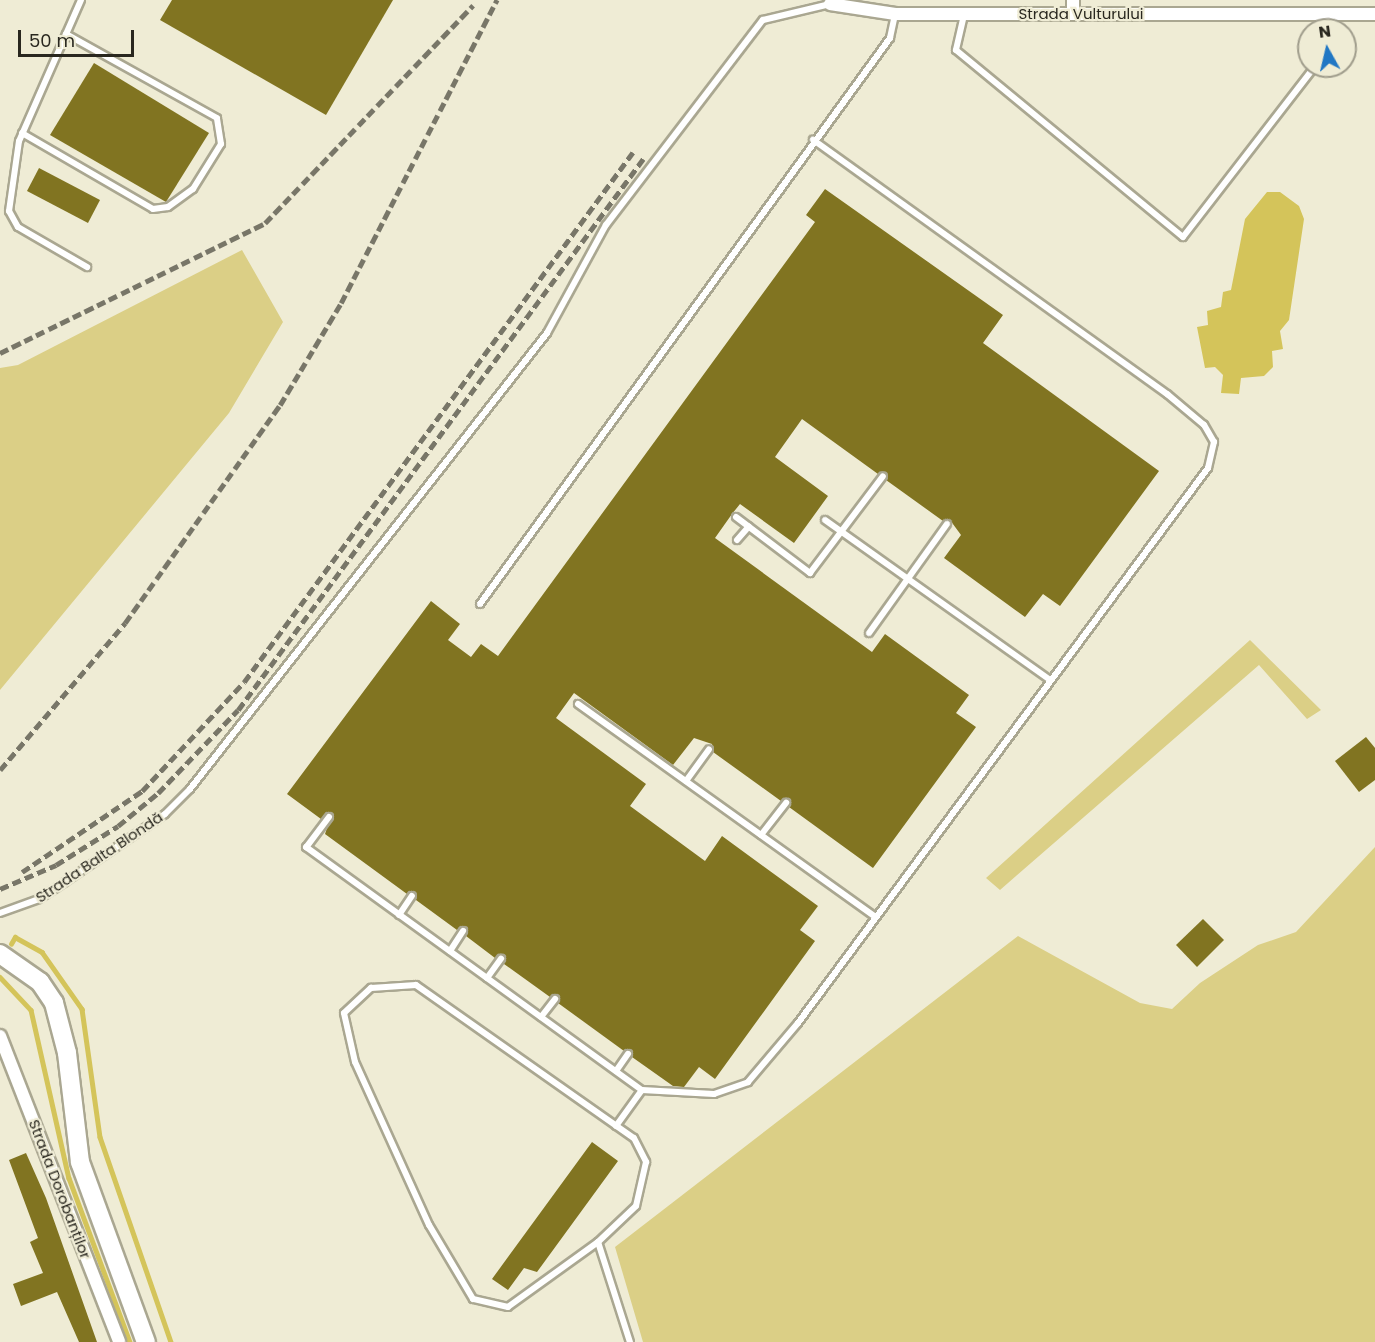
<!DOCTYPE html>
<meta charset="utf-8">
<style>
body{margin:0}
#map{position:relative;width:1375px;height:1342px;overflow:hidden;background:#efecd5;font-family:Poppins,sans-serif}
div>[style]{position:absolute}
.green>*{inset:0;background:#dbcf86}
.water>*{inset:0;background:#d4c45a}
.stream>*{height:4.5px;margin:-2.25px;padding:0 2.25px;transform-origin:2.25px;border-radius:2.25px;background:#d4c45a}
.building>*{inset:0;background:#817421}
.roads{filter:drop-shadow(2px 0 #aaa791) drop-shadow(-2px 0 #aaa791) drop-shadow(0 2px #aaa791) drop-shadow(0 -2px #aaa791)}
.service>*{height:6px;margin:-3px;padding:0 3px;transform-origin:3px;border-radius:3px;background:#fff}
.minor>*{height:12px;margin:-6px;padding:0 6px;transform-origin:6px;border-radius:6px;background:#fff}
.secondary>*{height:18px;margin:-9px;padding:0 9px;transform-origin:9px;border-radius:9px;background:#fff}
.rail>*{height:4.5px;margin-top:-2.25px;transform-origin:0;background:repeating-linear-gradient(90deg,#787668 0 9px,transparent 0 13.5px)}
span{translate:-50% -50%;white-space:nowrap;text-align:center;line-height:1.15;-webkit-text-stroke:4.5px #efecd5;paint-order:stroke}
.street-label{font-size:15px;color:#29271f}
.north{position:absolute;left:1297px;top:18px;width:60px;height:60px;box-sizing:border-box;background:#efecd5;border:2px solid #a09d8c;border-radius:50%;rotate:352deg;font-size:16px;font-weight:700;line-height:24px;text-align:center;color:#29271f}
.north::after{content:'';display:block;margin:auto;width:21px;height:27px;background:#2177c4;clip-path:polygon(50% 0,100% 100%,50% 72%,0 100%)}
.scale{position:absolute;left:18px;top:30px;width:116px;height:27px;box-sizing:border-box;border:3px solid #29271f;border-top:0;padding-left:8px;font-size:18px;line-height:21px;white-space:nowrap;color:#29271f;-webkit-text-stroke:4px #efecd5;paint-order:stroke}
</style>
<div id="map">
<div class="green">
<i style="clip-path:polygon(242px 250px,283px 322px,229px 413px,0 690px,0 368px,18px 365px)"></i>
<i style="clip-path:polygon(1250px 640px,1321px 710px,1307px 719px,1259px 665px,1000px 890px,986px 878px)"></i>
<i style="clip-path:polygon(1375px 847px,1375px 1342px,643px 1342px,615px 1247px,1018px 936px,1140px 1003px,1172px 1009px,1200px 983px,1258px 945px,1296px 932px)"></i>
</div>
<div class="water">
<i style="clip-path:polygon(1267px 192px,1280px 192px,1299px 206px,1304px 219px,1289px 320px,1280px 331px,1283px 349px,1272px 351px,1273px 367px,1264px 376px,1241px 378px,1239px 394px,1221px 393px,1223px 375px,1215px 367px,1205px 368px,1197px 327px,1208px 325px,1207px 311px,1221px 307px,1223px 292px,1231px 290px,1245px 219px)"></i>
</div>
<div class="stream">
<i style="left:11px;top:944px;width:8px;rotate:-60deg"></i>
<i style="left:15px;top:937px;width:31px;rotate:29deg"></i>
<i style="left:42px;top:952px;width:70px;rotate:54.9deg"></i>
<i style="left:82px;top:1009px;width:129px;rotate:82deg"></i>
<i style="left:100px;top:1137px;width:217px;rotate:70.9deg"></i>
<i style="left:0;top:977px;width:45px;rotate:46.8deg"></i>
<i style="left:31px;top:1010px;width:172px;rotate:77.3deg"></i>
<i style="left:69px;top:1178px;width:175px;rotate:69.6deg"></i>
</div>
<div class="building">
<i style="clip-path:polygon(172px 0,393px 0,326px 115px,160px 20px)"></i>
<i style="clip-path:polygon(94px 63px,209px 133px,166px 202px,50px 135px)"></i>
<i style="clip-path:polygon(39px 168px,100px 200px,88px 223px,27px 191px)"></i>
<i style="clip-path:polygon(825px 189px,1003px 315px,983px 343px,1159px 471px,1060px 606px,1043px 594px,1025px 617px,944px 558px,961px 535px,950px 520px,943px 521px,886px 480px,886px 472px,878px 474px,802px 419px,775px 457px,828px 496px,794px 543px,740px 504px,732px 514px,715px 538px,872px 652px,885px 634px,969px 695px,956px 713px,976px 727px,873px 868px,789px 807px,789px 799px,781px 801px,713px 752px,712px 744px,694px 738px,673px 765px,574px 693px,556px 718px,646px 784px,630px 806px,705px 861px,722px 836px,818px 906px,800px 930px,815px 941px,715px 1079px,699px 1067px,684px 1087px,673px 1086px,632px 1057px,631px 1050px,624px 1051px,558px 1003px,558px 995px,550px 997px,504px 964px,504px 954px,495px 958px,466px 936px,466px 927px,457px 930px,416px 900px,415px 892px,407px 894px,325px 834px,332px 813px,321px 819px,287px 794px,431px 601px,460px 624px,448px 640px,471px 657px,481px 644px,498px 656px,815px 222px,806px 215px)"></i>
<i style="clip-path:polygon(1366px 737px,1375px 748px,1375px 780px,1359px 792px,1335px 761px)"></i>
<i style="clip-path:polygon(1203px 919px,1224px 940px,1197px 967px,1176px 945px)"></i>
<i style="clip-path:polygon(592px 1142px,618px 1161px,537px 1272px,524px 1268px,508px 1290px,492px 1279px)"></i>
<i style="clip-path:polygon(26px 1153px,46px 1198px,97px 1342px,79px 1342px,57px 1292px,21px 1306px,13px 1284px,43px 1273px,30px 1242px,38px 1238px,9px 1160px)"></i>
</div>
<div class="roads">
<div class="service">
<i style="left:81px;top:0;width:154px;rotate:113.7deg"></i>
<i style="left:19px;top:141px;width:71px;rotate:98.1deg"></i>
<i style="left:9px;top:211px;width:18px;rotate:61deg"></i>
<i style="left:18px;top:227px;width:80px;rotate:30.1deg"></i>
<i style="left:1317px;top:14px;width:17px;rotate:69deg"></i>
<i style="left:964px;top:15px;width:36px;rotate:103deg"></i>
<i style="left:956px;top:50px;width:294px;rotate:39.5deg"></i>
<i style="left:1183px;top:237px;width:216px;rotate:-52.3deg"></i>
<i style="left:22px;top:133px;width:151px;rotate:30.1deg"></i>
<i style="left:153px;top:209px;width:15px;rotate:-8deg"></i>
<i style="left:168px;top:207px;width:31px;rotate:-36deg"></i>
<i style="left:193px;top:189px;width:53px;rotate:-58.1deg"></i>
<i style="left:221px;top:144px;width:26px;rotate:-99deg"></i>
<i style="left:217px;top:118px;width:173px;rotate:-150.9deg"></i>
<i style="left:736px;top:517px;width:93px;rotate:37.1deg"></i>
<i style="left:810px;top:573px;width:121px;rotate:-53deg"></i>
<i style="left:825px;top:520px;width:276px;rotate:35.4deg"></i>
<i style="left:737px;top:540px;width:18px;rotate:-49deg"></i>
<i style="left:480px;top:604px;width:699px;rotate:-54.08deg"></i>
<i style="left:890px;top:38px;width:25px;rotate:-78deg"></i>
<i style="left:869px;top:633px;width:134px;rotate:-54.4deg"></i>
<i style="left:578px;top:704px;width:365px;rotate:35.6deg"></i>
<i style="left:686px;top:781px;width:39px;rotate:-54deg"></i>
<i style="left:329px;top:817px;width:38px;rotate:127deg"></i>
<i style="left:306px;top:847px;width:415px;rotate:35.9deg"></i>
<i style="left:761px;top:835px;width:41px;rotate:-52deg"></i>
<i style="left:0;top:913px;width:41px;rotate:-19.7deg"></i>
<i style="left:39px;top:899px;width:31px;rotate:-33deg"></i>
<i style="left:65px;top:882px;width:121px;rotate:-34.2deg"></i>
<i style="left:165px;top:814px;width:35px;rotate:-45deg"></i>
<i style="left:190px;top:789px;width:579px;rotate:-51.94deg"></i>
<i style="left:547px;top:333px;width:123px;rotate:-61.4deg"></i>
<i style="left:606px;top:225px;width:258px;rotate:-52.6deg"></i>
<i style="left:763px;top:20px;width:69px;rotate:-13.4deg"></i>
<i style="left:399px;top:915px;width:23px;rotate:-56deg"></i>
<i style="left:450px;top:951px;width:24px;rotate:-57deg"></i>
<i style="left:487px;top:978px;width:24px;rotate:-54deg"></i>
<i style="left:416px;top:985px;width:266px;rotate:35.1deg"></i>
<i style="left:634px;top:1138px;width:27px;rotate:63deg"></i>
<i style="left:646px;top:1162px;width:45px;rotate:102.8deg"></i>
<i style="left:636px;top:1206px;width:52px;rotate:136.5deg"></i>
<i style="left:598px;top:1242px;width:111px;rotate:144.2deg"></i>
<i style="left:508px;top:1307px;width:36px;rotate:-167deg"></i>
<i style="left:473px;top:1299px;width:86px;rotate:-120.7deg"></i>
<i style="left:429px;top:1225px;width:179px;rotate:-114.4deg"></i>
<i style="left:355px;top:1062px;width:50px;rotate:-102.7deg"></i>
<i style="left:344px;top:1013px;width:37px;rotate:-43deg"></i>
<i style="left:371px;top:988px;width:45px;rotate:-3.8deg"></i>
<i style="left:541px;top:1017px;width:23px;rotate:-52deg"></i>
<i style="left:616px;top:1071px;width:21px;rotate:-55deg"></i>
<i style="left:616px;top:1126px;width:44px;rotate:-54.2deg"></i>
<i style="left:642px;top:1090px;width:72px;rotate:3.2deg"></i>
<i style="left:714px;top:1094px;width:36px;rotate:-19deg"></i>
<i style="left:748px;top:1082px;width:77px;rotate:-49.7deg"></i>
<i style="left:798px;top:1023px;width:690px;rotate:-53.55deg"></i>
<i style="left:1208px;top:468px;width:27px;rotate:-77deg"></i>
<i style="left:1214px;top:442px;width:20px;rotate:-120deg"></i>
<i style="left:1204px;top:425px;width:48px;rotate:-140deg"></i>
<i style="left:1167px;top:394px;width:436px;rotate:-144.3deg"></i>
<i style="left:598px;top:1242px;width:105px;rotate:72.3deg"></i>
</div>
<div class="minor">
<i style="left:830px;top:4px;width:66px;rotate:8.7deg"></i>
<i style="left:895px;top:14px;width:480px"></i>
<i style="left:1073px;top:14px;width:14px;rotate:-90deg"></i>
<i style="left:0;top:1036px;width:328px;rotate:68.7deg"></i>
</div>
<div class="secondary">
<i style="left:0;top:954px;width:49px;rotate:35deg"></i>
<i style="left:40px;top:982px;width:25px;rotate:56deg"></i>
<i style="left:54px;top:1003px;width:52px;rotate:75.4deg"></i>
<i style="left:67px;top:1053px;width:110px;rotate:83.2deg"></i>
<i style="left:80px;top:1162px;width:192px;rotate:69.9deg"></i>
</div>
</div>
<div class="rail">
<i style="left:0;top:353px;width:295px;rotate:-26.1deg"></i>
<i style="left:265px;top:223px;width:301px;rotate:-46.3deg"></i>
<i style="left:0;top:770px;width:193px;rotate:-49.6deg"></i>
<i style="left:125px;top:623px;width:267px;rotate:-54.6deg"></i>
<i style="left:280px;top:405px;width:119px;rotate:-59.1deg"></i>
<i style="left:341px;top:303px;width:341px;rotate:-62.8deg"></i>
<i style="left:22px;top:872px;width:145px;rotate:-34deg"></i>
<i style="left:142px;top:791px;width:149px;rotate:-46.9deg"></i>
<i style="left:244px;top:682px;width:657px;rotate:-53.72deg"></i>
<i style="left:0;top:889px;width:61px;rotate:-23.2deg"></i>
<i style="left:56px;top:865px;width:73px;rotate:-32.2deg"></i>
<i style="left:118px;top:826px;width:52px;rotate:-39.5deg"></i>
<i style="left:158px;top:793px;width:115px;rotate:-46.1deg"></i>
<i style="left:238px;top:710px;width:684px;rotate:-53.68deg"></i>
</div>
<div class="street-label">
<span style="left:1081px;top:14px">Strada Vulturului</span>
<span style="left:99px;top:857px;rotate:-34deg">Strada Balta Blondă</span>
<span style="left:60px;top:1189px;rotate:69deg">Strada Dorobanților</span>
</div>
<div class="north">N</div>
<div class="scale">50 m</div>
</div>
